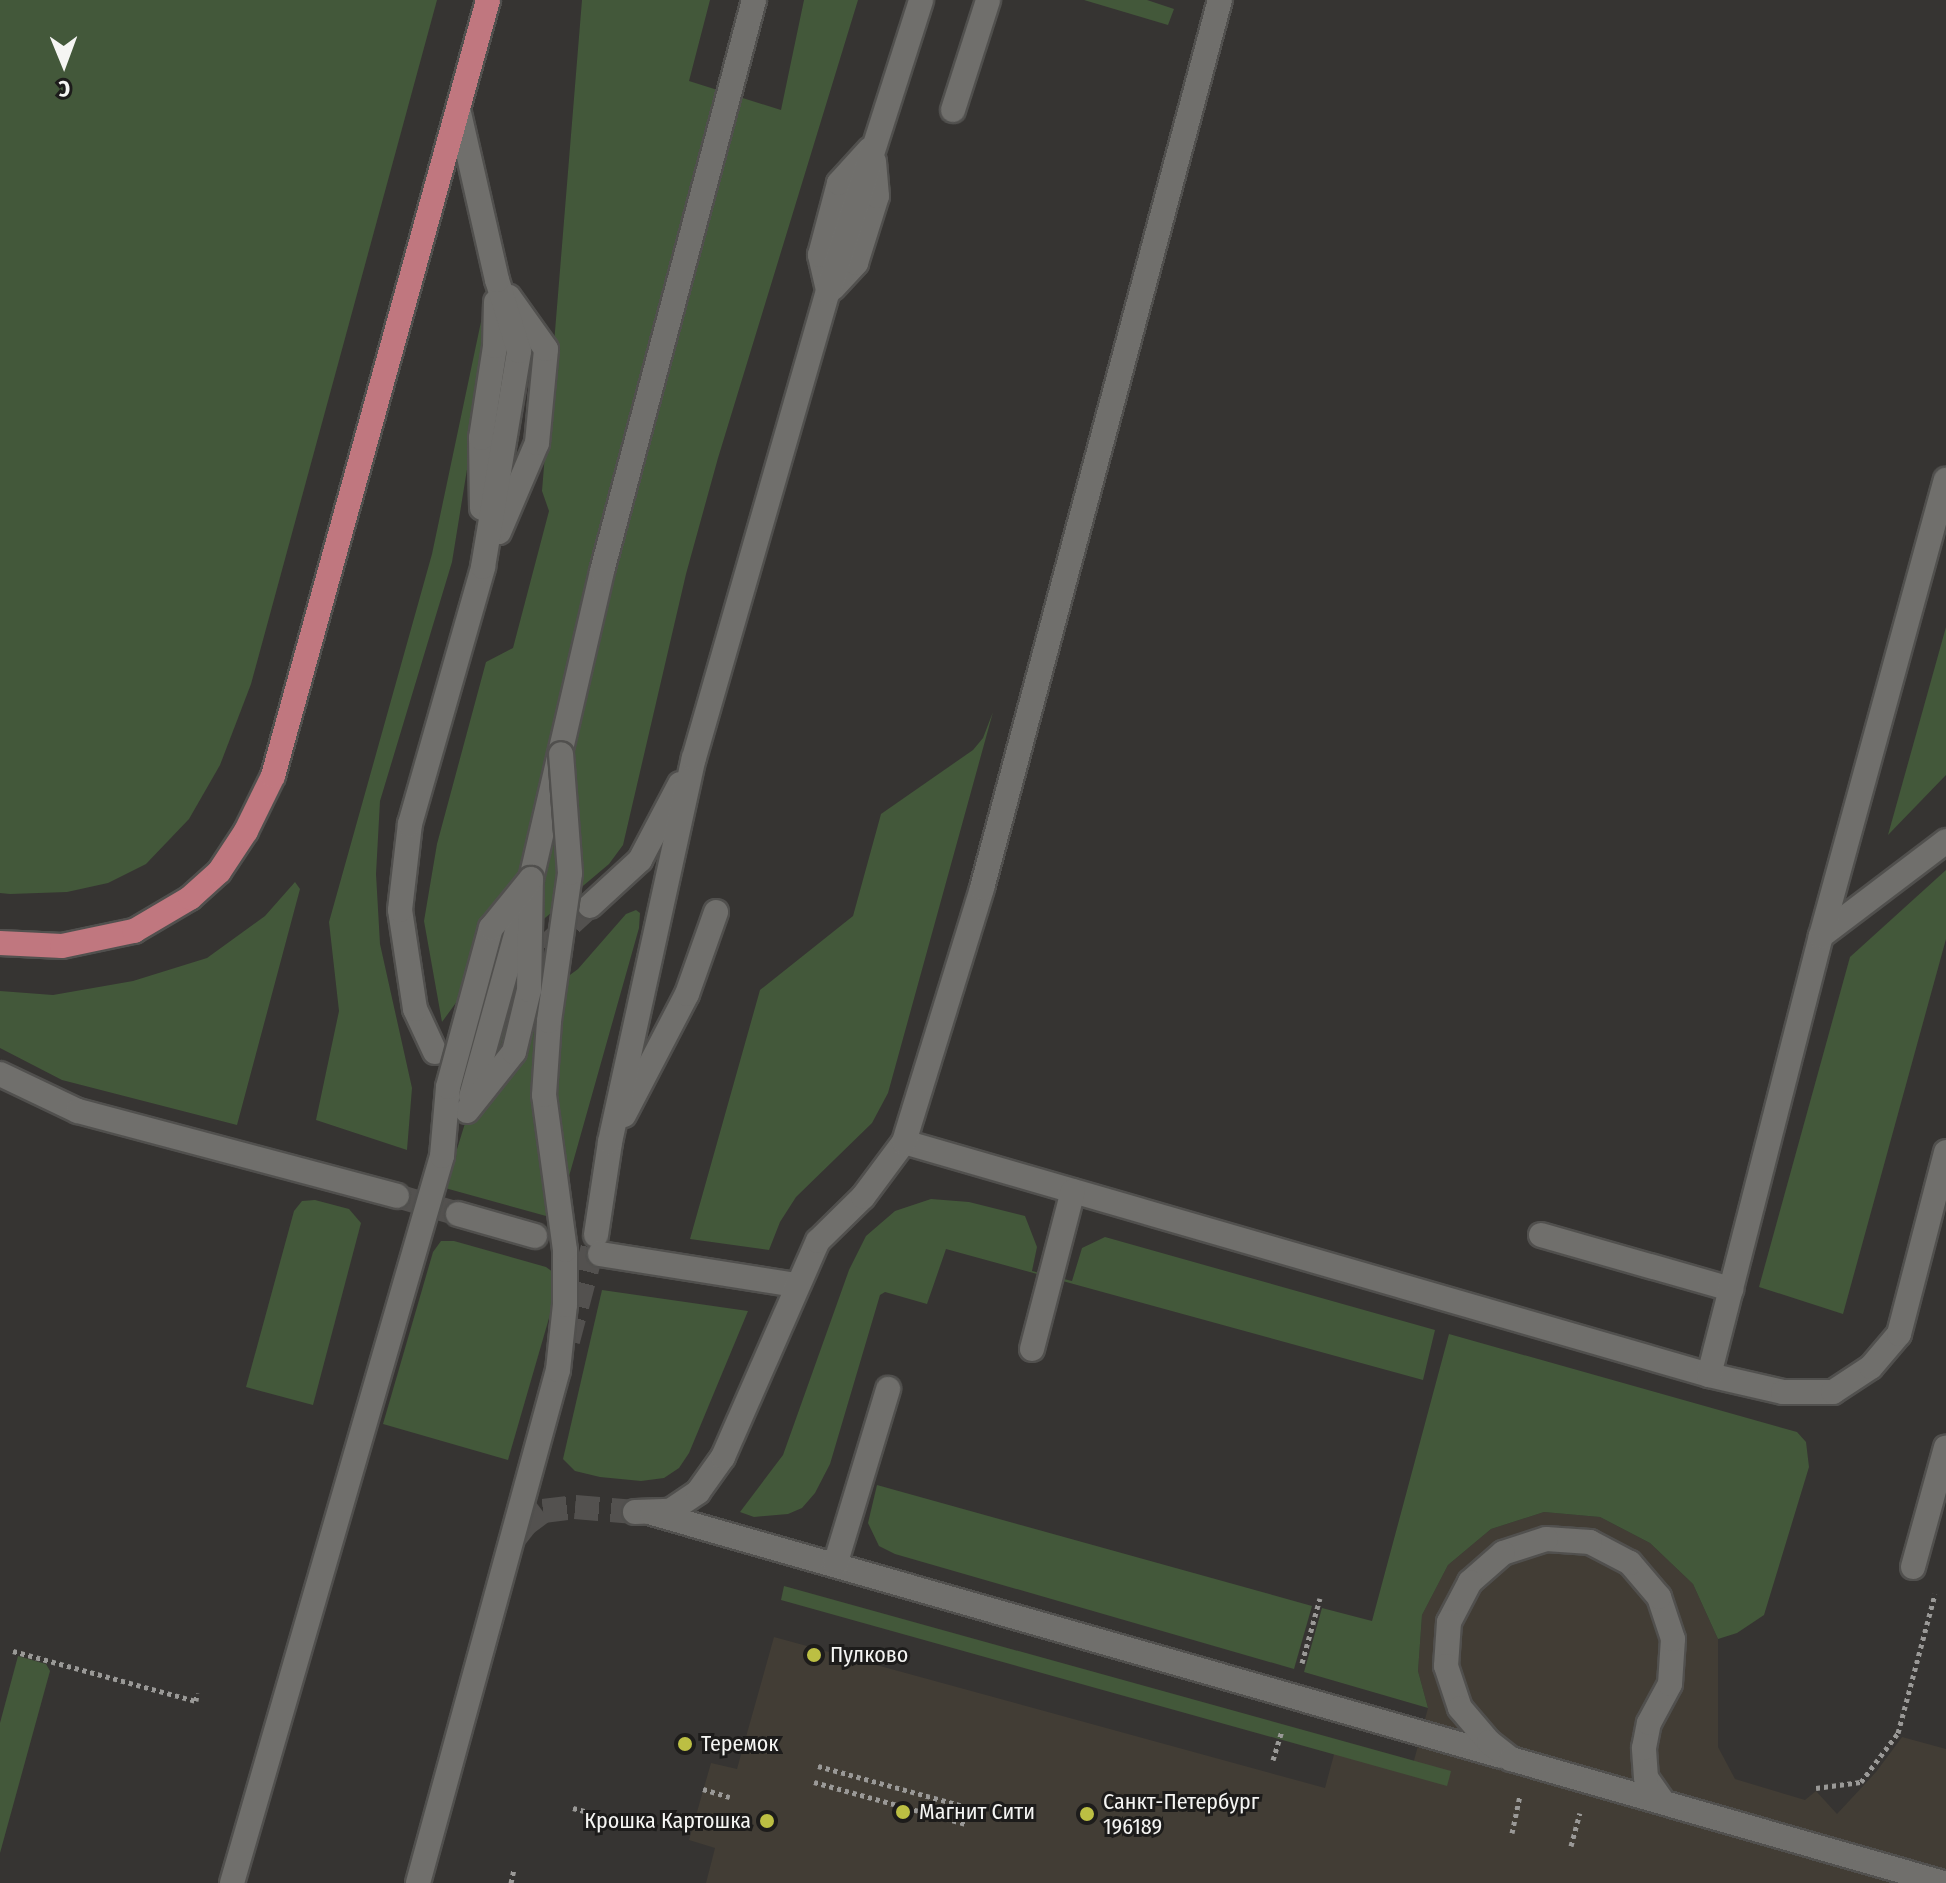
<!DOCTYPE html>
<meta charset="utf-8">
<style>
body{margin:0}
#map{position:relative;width:1946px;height:1883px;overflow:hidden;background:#363432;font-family:"Fira Sans Condensed",sans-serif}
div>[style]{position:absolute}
.built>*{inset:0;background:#423d35}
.green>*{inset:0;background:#43583a}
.minor-tunnel>*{height:24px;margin-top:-12px;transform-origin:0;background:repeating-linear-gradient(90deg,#53514f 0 24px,transparent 0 36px)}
.path>*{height:5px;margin-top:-2.5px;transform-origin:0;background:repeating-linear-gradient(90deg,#9a9997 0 4px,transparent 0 8px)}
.roads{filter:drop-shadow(2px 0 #51504e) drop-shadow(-2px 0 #51504e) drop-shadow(0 2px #51504e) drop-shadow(0 -2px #51504e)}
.minor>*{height:24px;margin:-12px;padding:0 12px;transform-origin:12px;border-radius:12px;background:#706f6c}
.major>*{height:24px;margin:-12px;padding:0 12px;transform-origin:12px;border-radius:12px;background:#c0777f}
.bridges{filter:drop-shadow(2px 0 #51504e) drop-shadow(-2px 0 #51504e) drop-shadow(0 2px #51504e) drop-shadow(0 -2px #51504e)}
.minor-bridge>*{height:24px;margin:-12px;padding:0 12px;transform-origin:12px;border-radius:12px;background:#706f6c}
.dots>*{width:22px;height:22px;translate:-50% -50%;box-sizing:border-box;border:4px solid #1d1c1b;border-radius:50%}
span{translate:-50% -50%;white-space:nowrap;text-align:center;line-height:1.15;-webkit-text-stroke:6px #1d1c1b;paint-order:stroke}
.poi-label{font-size:22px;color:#f5f5f3}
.left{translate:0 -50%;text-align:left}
.right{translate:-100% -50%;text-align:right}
.north{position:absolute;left:24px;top:24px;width:80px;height:80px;-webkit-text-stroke:6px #1d1c1b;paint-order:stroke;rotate:179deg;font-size:22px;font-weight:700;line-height:32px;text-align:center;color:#f5f5f3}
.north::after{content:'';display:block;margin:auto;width:28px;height:36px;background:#f5f5f3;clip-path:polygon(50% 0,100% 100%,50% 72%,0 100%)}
</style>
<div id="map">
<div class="built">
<i style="clip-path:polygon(1544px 1512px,1600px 1517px,1650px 1543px,1693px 1584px,1718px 1639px,1718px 1747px,1735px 1779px,1805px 1800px,1816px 1791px,1837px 1814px,1876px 1772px,1902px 1737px,1946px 1749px,1946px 1883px,706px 1883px,715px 1848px,689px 1840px,711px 1763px,737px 1769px,774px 1637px,1325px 1788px,1336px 1747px,1412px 1768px,1428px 1708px,1418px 1671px,1422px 1615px,1448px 1565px,1491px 1529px)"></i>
</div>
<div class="green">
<i style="clip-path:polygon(0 0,437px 0,251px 684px,220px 765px,189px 819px,146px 864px,108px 883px,67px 892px,10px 894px,0 893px)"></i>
<i style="clip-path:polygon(582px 0,710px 0,689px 81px,781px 110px,804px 0,858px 0,718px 458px,686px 574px,623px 845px,609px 864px,474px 978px,442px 1022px,424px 921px,437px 844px,486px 662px,513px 648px,549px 511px,542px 491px)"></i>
<i style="clip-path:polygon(1084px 0,1147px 0,1174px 9px,1168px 25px)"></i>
<i style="clip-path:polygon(482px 317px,487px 346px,452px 562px,380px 801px,376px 874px,380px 944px,412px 1088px,407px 1150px,316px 1120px,339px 1011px,329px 922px,432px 554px)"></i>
<i style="clip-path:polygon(1946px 627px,1946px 775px,1888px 835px)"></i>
<i style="clip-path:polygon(993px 712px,888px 1093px,872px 1123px,796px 1197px,780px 1222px,769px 1250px,690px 1239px,760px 990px,853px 916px,881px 814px,973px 750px,983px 738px)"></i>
<i style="clip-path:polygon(1946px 870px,1946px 939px,1843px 1314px,1759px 1287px,1850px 957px)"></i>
<i style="clip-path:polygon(295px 882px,300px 889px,237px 1125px,62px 1080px,0 1048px,0 991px,53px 995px,133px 981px,207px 958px,265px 916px)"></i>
<i style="clip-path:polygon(636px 910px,640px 913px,639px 928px,557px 1219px,445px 1188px,491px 1039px,509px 1020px,578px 969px,626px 914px)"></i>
<i style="clip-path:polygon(931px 1199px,969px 1202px,1025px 1216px,1037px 1247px,1032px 1271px,1072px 1281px,1082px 1248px,1105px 1237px,1435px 1330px,1423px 1380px,946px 1249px,927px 1304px,885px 1292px,880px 1295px,830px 1464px,815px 1493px,802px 1508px,788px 1514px,754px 1517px,740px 1512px,783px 1455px,849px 1270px,866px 1236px,895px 1211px)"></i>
<i style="clip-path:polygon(315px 1200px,349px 1209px,361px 1223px,313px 1405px,246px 1387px,294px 1211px,302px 1201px)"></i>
<i style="clip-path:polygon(441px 1241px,454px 1241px,546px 1267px,557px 1275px,558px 1287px,508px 1460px,383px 1424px,433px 1252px)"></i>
<i style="clip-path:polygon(602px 1290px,748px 1311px,689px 1453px,679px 1468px,664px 1478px,641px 1481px,600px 1477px,575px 1471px,563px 1459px)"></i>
<i style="clip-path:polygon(1449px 1334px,1797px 1432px,1806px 1442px,1809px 1467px,1764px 1615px,1737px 1633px,1718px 1639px,1693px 1584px,1650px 1543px,1600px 1517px,1544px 1512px,1491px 1529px,1448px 1565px,1422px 1615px,1418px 1671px,1428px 1708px,1304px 1672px,1322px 1608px,1372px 1621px)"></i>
<i style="clip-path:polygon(877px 1485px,1312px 1606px,1294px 1669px,895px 1554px,879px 1546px,868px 1523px)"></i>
<i style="clip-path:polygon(784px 1586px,1451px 1771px,1449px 1779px,1447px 1786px,781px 1600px)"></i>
<i style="clip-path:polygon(18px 1656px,46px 1664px,50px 1671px,0 1853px,0 1723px)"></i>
</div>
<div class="minor-tunnel">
<i style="left:467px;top:1046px;width:25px;rotate:-74deg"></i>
<i style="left:474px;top:1022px;width:67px;rotate:-48.7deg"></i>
<i style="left:518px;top:972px;width:98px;rotate:-42.5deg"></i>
<i style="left:397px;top:1196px;width:64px;rotate:16.4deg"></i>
<i style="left:568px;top:1341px;width:110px;rotate:-75.2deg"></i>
<i style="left:511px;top:1543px;width:24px;rotate:-52deg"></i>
<i style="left:526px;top:1524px;width:21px;rotate:-37deg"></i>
<i style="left:543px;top:1511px;width:32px;rotate:-7deg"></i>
<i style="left:575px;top:1507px;width:60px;rotate:4.8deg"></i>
</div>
<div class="path">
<i style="left:13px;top:1651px;width:190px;rotate:15.3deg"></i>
<i style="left:196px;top:1701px;width:8px;rotate:-83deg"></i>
<i style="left:1302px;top:1663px;width:67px;rotate:-74.5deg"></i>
<i style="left:1273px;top:1760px;width:31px;rotate:-73deg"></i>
<i style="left:818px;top:1766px;width:158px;rotate:15.4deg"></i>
<i style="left:814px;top:1782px;width:157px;rotate:15.5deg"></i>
<i style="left:1816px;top:1788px;width:45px;rotate:-7.6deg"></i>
<i style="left:1861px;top:1782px;width:61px;rotate:-52.9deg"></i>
<i style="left:1898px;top:1733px;width:144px;rotate:-75.1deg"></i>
<i style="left:703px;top:1789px;width:28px;rotate:17deg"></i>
<i style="left:573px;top:1808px;width:74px;rotate:14.8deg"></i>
<i style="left:1512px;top:1833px;width:38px;rotate:-78deg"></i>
<i style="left:1571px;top:1846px;width:34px;rotate:-75deg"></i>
<i style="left:511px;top:1883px;width:14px;rotate:-78deg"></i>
</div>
<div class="roads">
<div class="minor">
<i style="left:953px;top:110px;width:115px;rotate:-72.3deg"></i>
<i style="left:833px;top:288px;width:34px;rotate:-47deg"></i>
<i style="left:856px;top:263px;width:70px;rotate:-72.6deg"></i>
<i style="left:877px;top:196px;width:35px;rotate:-95deg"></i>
<i style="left:828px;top:290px;width:36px;rotate:-103deg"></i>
<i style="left:820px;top:255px;width:74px;rotate:-75.2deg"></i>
<i style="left:839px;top:183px;width:45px;rotate:-47.7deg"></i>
<i style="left:482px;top:508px;width:70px;rotate:-90.8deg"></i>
<i style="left:481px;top:438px;width:93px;rotate:-81.3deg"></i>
<i style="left:495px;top:346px;width:44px;rotate:-88.7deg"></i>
<i style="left:499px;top:532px;width:97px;rotate:-66.9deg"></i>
<i style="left:537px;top:443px;width:94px;rotate:-84.5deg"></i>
<i style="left:546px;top:349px;width:64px;rotate:-125.4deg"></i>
<i style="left:531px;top:879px;width:316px;rotate:-77deg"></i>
<i style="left:602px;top:571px;width:591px;rotate:-75.09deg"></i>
<i style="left:590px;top:906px;width:68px;rotate:-42.6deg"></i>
<i style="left:640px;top:860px;width:86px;rotate:-62.2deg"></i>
<i style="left:1821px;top:936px;width:157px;rotate:-37.2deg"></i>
<i style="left:435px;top:1052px;width:47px;rotate:-114.9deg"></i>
<i style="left:415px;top:1009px;width:100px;rotate:-98.6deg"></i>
<i style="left:400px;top:910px;width:87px;rotate:-83.4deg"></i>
<i style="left:410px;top:824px;width:267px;rotate:-74.1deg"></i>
<i style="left:483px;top:567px;width:219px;rotate:-80.5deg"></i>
<i style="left:519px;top:351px;width:74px;rotate:-107.2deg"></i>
<i style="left:497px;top:280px;width:175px;rotate:-102.8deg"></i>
<i style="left:0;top:1074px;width:86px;rotate:25.4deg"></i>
<i style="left:78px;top:1111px;width:330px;rotate:14.9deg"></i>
<i style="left:624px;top:1115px;width:136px;rotate:-62.5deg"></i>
<i style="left:687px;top:994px;width:87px;rotate:-70.5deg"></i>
<i style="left:904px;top:1142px;width:838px;rotate:16.14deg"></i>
<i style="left:1709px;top:1375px;width:76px;rotate:12.9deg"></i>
<i style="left:1783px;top:1392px;width:50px"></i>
<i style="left:1833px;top:1392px;width:45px;rotate:-33.3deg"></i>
<i style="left:1871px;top:1367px;width:43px;rotate:-49.7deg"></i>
<i style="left:1899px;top:1334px;width:188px;rotate:-75.5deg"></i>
<i style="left:458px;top:1214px;width:80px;rotate:15.9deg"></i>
<i style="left:596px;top:1235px;width:94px;rotate:-81.4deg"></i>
<i style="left:610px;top:1142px;width:393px;rotate:-77.7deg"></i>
<i style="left:694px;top:758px;width:485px;rotate:-74deg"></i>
<i style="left:828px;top:292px;width:306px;rotate:-72.3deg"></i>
<i style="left:1541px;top:1235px;width:198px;rotate:15.9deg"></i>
<i style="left:600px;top:1254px;width:198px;rotate:9deg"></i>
<i style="left:1032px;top:1349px;width:163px;rotate:-75.5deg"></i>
<i style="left:1709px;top:1375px;width:453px;rotate:-75.7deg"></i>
<i style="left:1821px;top:936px;width:473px;rotate:-74.7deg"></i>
<i style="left:635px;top:1512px;width:35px;rotate:-2deg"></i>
<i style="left:670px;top:1511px;width:34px;rotate:-34deg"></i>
<i style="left:698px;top:1492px;width:43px;rotate:-54.5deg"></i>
<i style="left:723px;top:1457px;width:236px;rotate:-66.3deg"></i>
<i style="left:818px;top:1241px;width:63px;rotate:-44.4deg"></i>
<i style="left:863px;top:1197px;width:69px;rotate:-53.3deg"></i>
<i style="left:904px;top:1142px;width:266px;rotate:-72.9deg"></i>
<i style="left:982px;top:888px;width:919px;rotate:-75deg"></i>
<i style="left:652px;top:1513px;width:883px;rotate:15.97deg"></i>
<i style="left:835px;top:1565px;width:184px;rotate:-73.2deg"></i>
<i style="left:1913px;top:1567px;width:124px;rotate:-74.6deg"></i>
<i style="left:1663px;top:1802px;width:29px;rotate:-125deg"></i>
<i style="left:1646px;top:1778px;width:30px;rotate:-94deg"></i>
<i style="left:1644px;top:1748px;width:25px;rotate:-79deg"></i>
<i style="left:1649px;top:1723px;width:44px;rotate:-61.7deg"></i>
<i style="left:1670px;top:1684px;width:45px;rotate:-86.2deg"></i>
<i style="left:1673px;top:1639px;width:44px;rotate:-108.4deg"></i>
<i style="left:1659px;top:1597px;width:45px;rotate:-130.5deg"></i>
<i style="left:1630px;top:1563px;width:45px;rotate:-152.3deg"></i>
<i style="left:1590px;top:1542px;width:44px;rotate:-176.1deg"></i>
<i style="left:1546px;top:1539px;width:45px;rotate:162deg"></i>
<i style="left:1503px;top:1553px;width:44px;rotate:138.7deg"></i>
<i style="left:1470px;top:1582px;width:45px;rotate:117.7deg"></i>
<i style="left:1449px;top:1622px;width:44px;rotate:93.9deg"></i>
<i style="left:1446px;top:1666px;width:44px;rotate:71.6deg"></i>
<i style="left:1460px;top:1708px;width:45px;rotate:49.5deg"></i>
<i style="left:1489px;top:1742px;width:28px;rotate:38deg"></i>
<i style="left:1511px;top:1759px;width:449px;rotate:16deg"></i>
</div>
<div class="major">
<i style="left:0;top:943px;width:62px;rotate:2.8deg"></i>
<i style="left:62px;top:946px;width:74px;rotate:-11.8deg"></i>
<i style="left:134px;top:931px;width:65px;rotate:-30.5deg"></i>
<i style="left:190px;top:898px;width:39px;rotate:-42deg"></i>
<i style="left:219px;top:872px;width:49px;rotate:-56.6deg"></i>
<i style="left:246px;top:831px;width:61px;rotate:-63.9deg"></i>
<i style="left:273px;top:776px;width:805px;rotate:-74.51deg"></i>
</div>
</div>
<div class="bridges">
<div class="minor-bridge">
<i style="left:471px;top:1097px;width:187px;rotate:-74.5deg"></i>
<i style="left:467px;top:1111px;width:75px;rotate:-51.5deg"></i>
<i style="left:514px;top:1052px;width:64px;rotate:-76.4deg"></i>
<i style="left:529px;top:990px;width:111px;rotate:-89deg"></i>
<i style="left:232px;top:1883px;width:757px;rotate:-73.89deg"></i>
<i style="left:442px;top:1156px;width:69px;rotate:-85deg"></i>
<i style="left:448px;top:1087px;width:165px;rotate:-74.9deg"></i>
<i style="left:491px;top:928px;width:63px;rotate:-50.8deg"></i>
<i style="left:418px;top:1883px;width:532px;rotate:-74.74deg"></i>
<i style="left:558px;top:1370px;width:65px;rotate:-83.9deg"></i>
<i style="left:565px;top:1305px;width:55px;rotate:-90deg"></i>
<i style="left:565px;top:1250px;width:156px;rotate:-97.7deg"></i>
<i style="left:544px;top:1095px;width:74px;rotate:-86.1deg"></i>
<i style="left:549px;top:1021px;width:149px;rotate:-81.9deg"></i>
<i style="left:570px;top:873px;width:119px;rotate:-94.3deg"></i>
</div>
</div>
<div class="dots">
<i style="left:814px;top:1655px;background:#bcbf43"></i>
<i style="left:685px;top:1744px;background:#bcbf43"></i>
<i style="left:903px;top:1812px;background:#bcbf43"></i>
<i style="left:1087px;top:1814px;background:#bcbf43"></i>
<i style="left:767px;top:1821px;background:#bcbf43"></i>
</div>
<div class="poi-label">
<span class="left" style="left:830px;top:1655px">Пулково</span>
<span class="left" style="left:701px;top:1744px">Теремок</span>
<span class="left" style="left:1103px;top:1814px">Санкт-Петербург<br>196189</span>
<span class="left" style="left:919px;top:1812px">Магнит Сити</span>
<span class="right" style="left:751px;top:1821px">Крошка Картошка</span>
</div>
<div class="north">С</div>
</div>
